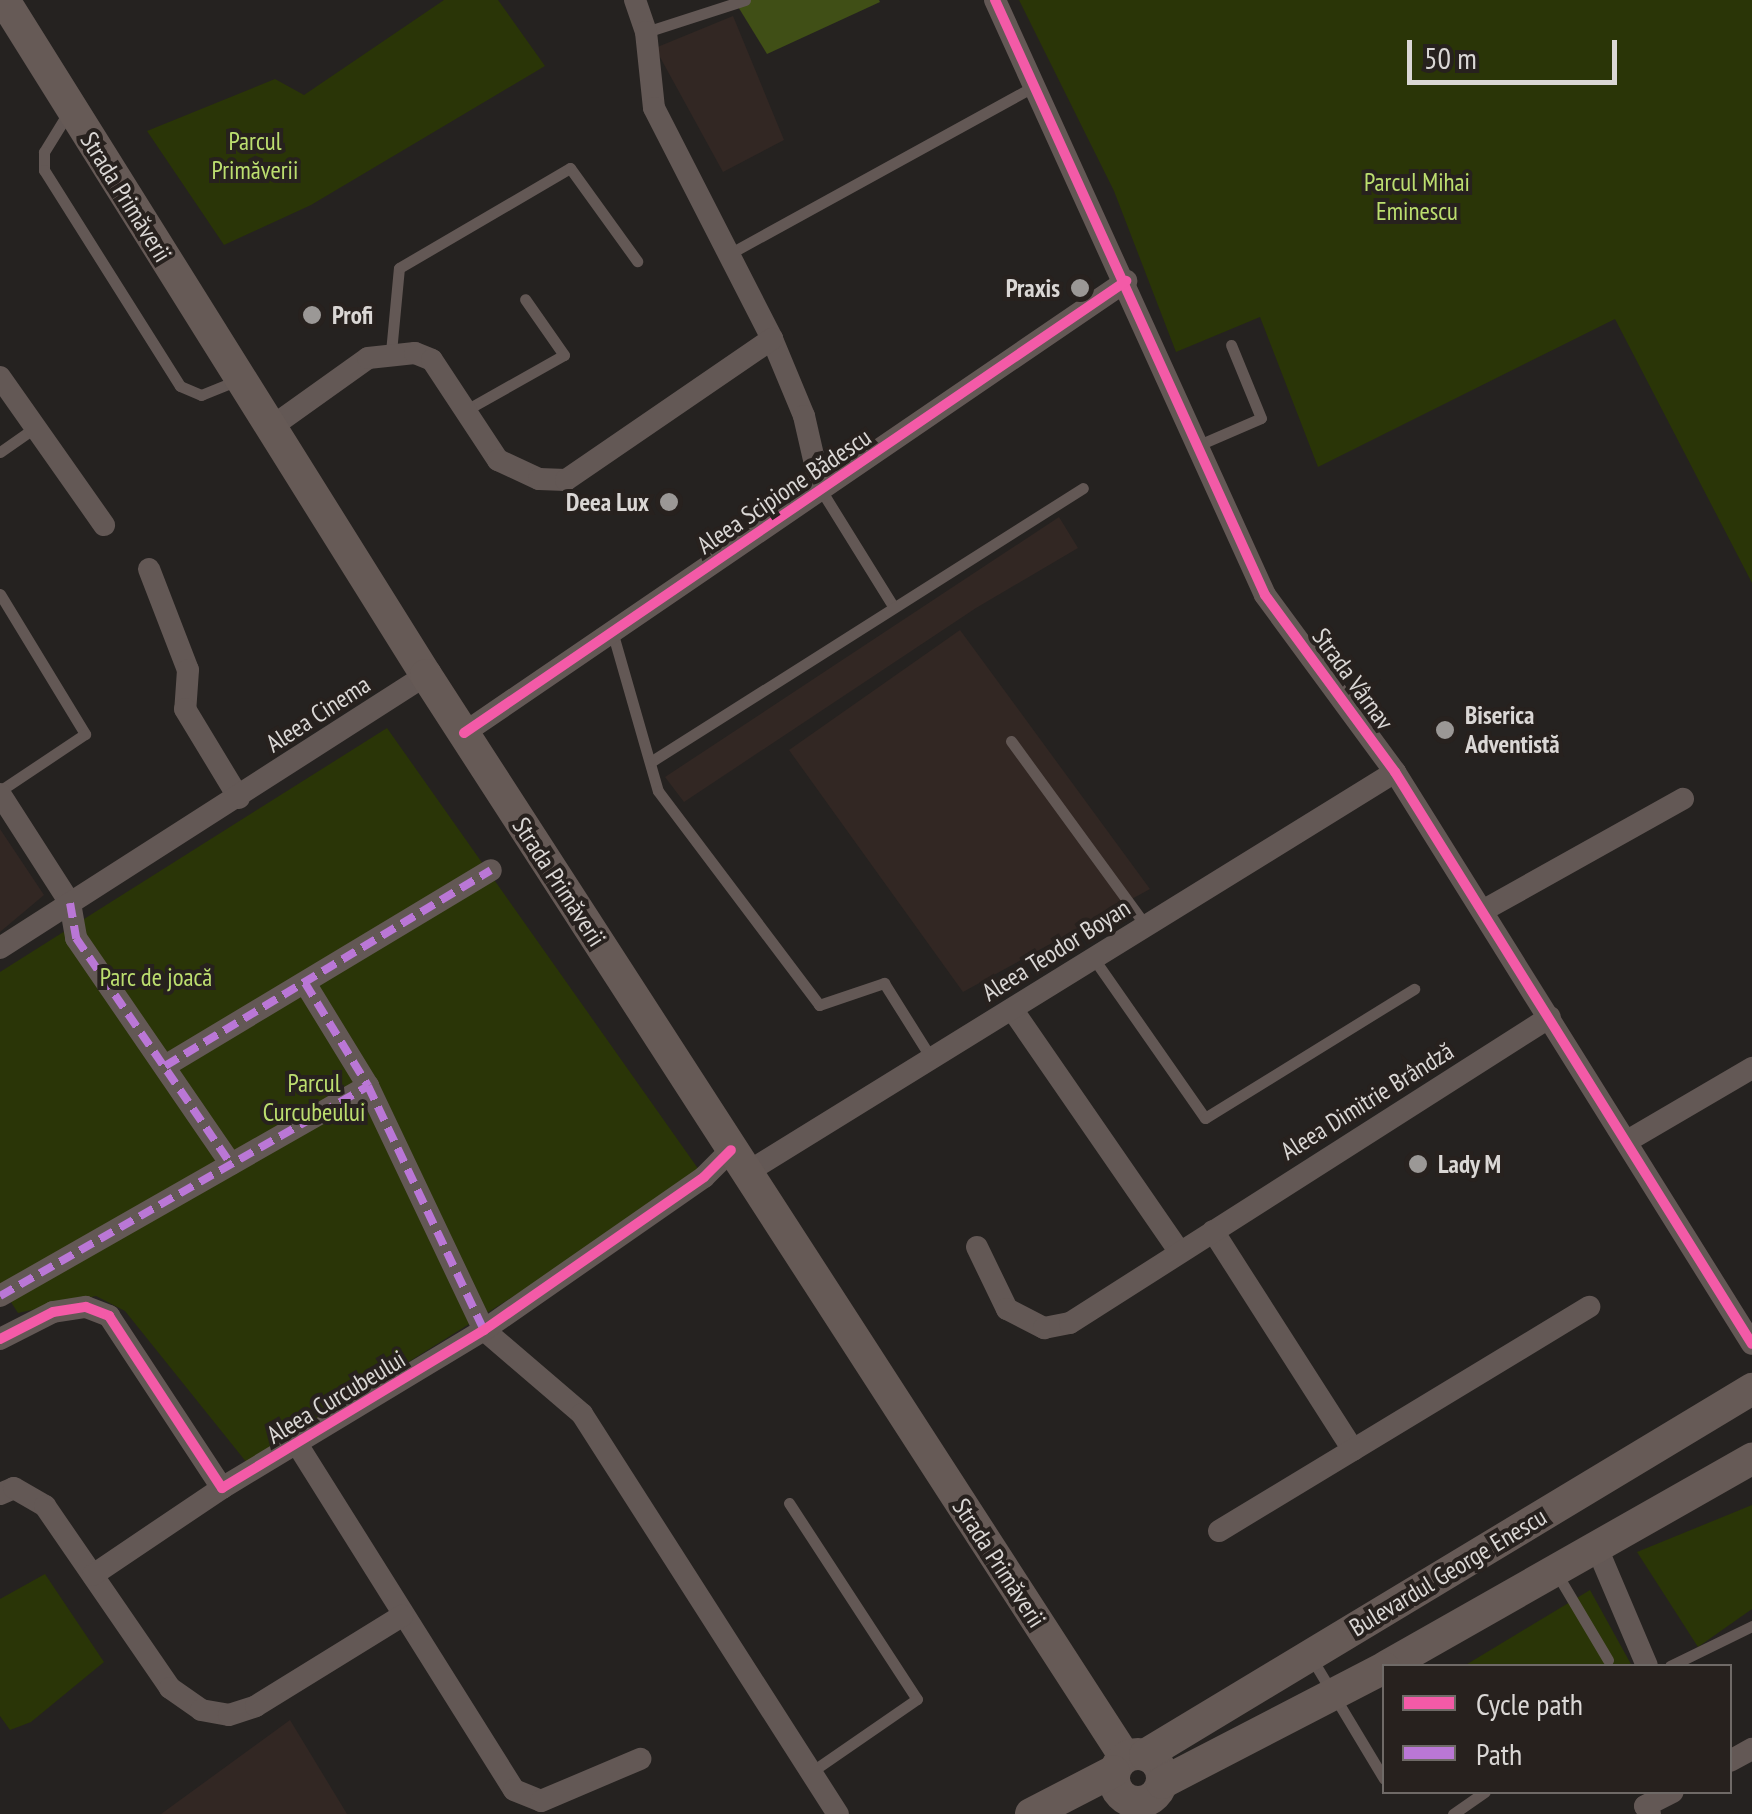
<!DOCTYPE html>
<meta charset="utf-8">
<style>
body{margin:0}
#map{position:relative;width:1752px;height:1814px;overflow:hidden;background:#252220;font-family:"PT Sans Narrow",sans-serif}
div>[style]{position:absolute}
.built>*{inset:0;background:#322723}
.green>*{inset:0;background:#2a3507}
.forest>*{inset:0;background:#404f16}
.lane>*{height:11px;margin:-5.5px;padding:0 5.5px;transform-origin:5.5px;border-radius:5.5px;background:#635855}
.street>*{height:22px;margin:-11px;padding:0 11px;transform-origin:11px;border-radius:11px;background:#635855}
.secondary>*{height:32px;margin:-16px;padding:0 16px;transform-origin:16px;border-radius:16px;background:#665a56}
.secondary>.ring{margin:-16px;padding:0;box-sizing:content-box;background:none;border:32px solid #665a56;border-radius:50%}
.quiet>*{height:8px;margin-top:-4px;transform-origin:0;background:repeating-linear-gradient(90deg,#ba77d6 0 15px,transparent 0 23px)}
.cycleway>*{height:10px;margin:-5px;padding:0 5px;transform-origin:5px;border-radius:5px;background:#f35aa7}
.dots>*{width:28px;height:28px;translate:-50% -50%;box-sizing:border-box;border:5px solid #27211e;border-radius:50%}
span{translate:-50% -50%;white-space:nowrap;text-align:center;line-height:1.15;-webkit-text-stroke:8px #27211e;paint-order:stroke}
.park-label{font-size:25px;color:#bcde6f}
.street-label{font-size:25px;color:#dad7d5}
.poi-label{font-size:25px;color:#dad7d5;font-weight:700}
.right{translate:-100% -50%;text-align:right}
.left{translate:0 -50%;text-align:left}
.legend{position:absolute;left:1382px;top:1664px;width:350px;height:130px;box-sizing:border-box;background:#27211e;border:2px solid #6f6a67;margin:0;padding:12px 18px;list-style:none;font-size:30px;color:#dad7d5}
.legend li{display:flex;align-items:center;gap:20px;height:50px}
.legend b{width:50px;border:2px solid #6f6a67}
.scale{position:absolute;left:1407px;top:40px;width:210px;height:45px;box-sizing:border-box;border:5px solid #dad7d5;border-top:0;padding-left:12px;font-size:30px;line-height:35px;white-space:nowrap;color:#dad7d5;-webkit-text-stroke:8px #27211e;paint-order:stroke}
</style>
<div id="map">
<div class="built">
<i style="clip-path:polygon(733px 16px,784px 140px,723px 172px,655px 48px)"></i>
<i style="clip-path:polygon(1059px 517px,1078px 548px,976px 608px,684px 802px,665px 777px)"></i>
<i style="clip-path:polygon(960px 630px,1150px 889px,963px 992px,789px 750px)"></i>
<i style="clip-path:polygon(0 829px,44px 895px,0 932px)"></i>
<i style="clip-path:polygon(290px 1720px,347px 1814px,161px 1814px)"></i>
</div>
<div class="green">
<i style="clip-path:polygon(444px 0,498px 0,545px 66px,311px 205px,224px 245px,147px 131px,275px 79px,304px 95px)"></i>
<i style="clip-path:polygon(1019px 0,1752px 0,1752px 583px,1615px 319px,1318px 467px,1260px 317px,1176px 352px,1114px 191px)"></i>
<i style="clip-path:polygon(387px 728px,704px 1177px,247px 1463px,125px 1311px,96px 1296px,18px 1313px,0 1285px,0 972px)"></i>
<i style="clip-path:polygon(1752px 1505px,1752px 1609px,1698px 1647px,1637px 1552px)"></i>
<i style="clip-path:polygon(45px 1574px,104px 1662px,31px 1722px,10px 1730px,0 1716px,0 1599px)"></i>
<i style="clip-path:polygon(1590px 1590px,1632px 1666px,1464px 1666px)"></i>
</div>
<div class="forest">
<i style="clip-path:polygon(745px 0,879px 0,880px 2px,767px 54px,737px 5px)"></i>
</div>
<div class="lane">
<i style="left:646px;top:32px;width:104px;rotate:-17.9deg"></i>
<i style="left:68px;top:113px;width:46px;rotate:121.6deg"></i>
<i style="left:44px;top:152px;width:18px;rotate:90deg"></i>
<i style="left:44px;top:170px;width:255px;rotate:57.8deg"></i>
<i style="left:180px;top:386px;width:23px;rotate:23deg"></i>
<i style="left:201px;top:395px;width:38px;rotate:-22deg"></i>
<i style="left:729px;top:254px;width:349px;rotate:-28.8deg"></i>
<i style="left:391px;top:352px;width:84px;rotate:-84.6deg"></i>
<i style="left:399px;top:268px;width:198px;rotate:-30.3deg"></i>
<i style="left:570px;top:168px;width:115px;rotate:54.2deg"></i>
<i style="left:468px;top:409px;width:110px;rotate:-29.4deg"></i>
<i style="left:564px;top:355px;width:68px;rotate:-124.9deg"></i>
<i style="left:1201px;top:444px;width:65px;rotate:-23.4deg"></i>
<i style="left:1261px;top:418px;width:79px;rotate:-112.3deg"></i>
<i style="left:0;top:452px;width:38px;rotate:-35deg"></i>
<i style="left:821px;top:490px;width:137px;rotate:58.2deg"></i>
<i style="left:0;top:594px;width:164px;rotate:58.7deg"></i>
<i style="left:85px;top:734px;width:102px;rotate:146.2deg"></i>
<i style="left:612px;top:631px;width:166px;rotate:74deg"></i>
<i style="left:658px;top:791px;width:268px;rotate:53deg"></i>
<i style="left:819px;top:1005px;width:69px;rotate:-18.7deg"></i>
<i style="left:884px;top:983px;width:89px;rotate:57.9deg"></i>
<i style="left:1011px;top:741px;width:229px;rotate:53.9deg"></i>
<i style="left:652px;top:761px;width:510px;rotate:-32.35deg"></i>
<i style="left:1094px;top:959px;width:194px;rotate:55.1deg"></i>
<i style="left:1205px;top:1118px;width:246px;rotate:-31.7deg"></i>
<i style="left:789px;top:1503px;width:234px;rotate:56.9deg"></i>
<i style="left:917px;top:1699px;width:129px;rotate:145.4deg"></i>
<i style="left:1557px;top:1574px;width:100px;rotate:59.3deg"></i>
<i style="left:1312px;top:1659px;width:140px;rotate:59deg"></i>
<i style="left:1670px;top:1666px;width:91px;rotate:-26deg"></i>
<i style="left:1453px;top:1814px;width:39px;rotate:-35deg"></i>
</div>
<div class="street">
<i style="left:635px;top:0;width:34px;rotate:71deg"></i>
<i style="left:646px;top:32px;width:76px;rotate:84deg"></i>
<i style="left:654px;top:108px;width:259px;rotate:62.9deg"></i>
<i style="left:772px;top:339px;width:83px;rotate:67.4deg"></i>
<i style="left:804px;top:416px;width:76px;rotate:77.1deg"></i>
<i style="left:995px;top:0;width:653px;rotate:65.59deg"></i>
<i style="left:1265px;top:595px;width:220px;rotate:53.7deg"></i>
<i style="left:1395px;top:772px;width:674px;rotate:58.03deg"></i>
<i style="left:0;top:377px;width:181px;rotate:54.9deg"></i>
<i style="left:270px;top:428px;width:120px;rotate:-35.5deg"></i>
<i style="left:368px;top:358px;width:47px;rotate:-6.1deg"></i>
<i style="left:415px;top:353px;width:18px;rotate:22deg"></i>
<i style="left:432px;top:360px;width:120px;rotate:56.6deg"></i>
<i style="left:498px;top:460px;width:45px;rotate:24.9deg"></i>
<i style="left:539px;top:479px;width:27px;rotate:2deg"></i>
<i style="left:566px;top:480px;width:250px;rotate:-34.4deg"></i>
<i style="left:149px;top:569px;width:108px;rotate:68.9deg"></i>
<i style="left:188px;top:670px;width:39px;rotate:94deg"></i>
<i style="left:185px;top:709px;width:104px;rotate:58.8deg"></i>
<i style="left:464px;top:733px;width:802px;rotate:-34.32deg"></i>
<i style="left:0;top:794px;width:130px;rotate:57.3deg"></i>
<i style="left:70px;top:903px;width:36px;rotate:80deg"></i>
<i style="left:76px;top:938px;width:274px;rotate:55.6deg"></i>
<i style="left:1484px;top:910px;width:228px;rotate:-29.2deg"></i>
<i style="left:0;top:948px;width:506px;rotate:-32.65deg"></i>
<i style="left:305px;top:983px;width:121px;rotate:58.5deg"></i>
<i style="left:368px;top:1086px;width:270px;rotate:64.6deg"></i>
<i style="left:484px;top:1330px;width:129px;rotate:40.6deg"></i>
<i style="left:582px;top:1414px;width:475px;rotate:57.4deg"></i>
<i style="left:1012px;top:1009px;width:294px;rotate:55.4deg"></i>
<i style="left:165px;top:1066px;width:380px;rotate:-31deg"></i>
<i style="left:1629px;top:1140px;width:143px;rotate:-30.3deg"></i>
<i style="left:746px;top:1173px;width:763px;rotate:-31.71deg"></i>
<i style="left:1213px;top:1231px;width:260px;rotate:57.4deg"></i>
<i style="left:977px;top:1247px;width:69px;rotate:64.2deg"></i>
<i style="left:1007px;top:1309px;width:42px;rotate:27.2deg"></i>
<i style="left:1044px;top:1328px;width:26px;rotate:-11deg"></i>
<i style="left:1070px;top:1323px;width:569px;rotate:-32.52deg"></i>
<i style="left:0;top:1296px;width:424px;rotate:-29.7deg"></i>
<i style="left:0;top:1339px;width:59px;rotate:-27deg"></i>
<i style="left:53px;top:1312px;width:33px;rotate:-9deg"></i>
<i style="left:86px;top:1307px;width:25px;rotate:21deg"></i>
<i style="left:109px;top:1316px;width:206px;rotate:56.7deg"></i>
<i style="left:222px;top:1488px;width:306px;rotate:-31.1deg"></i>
<i style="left:484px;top:1330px;width:268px;rotate:-34.8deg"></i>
<i style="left:704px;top:1177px;width:38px;rotate:-45deg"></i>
<i style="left:297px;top:1444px;width:408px;rotate:57.9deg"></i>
<i style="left:514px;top:1790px;width:29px;rotate:22deg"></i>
<i style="left:541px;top:1801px;width:108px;rotate:-23deg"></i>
<i style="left:0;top:1494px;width:15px;rotate:-23deg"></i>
<i style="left:14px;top:1488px;width:36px;rotate:30deg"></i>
<i style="left:45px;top:1506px;width:221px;rotate:55.5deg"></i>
<i style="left:170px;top:1688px;width:38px;rotate:35deg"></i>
<i style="left:201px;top:1710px;width:28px;rotate:10deg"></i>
<i style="left:229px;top:1715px;width:28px;rotate:-18deg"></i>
<i style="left:256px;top:1706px;width:172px;rotate:-31.7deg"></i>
<i style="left:1219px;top:1531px;width:433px;rotate:-31.2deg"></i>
<i style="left:1597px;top:1548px;width:128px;rotate:67deg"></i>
<i style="left:93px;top:1575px;width:156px;rotate:-34deg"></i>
<i style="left:1730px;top:1761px;width:25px;rotate:-29deg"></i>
<i style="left:1650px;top:1814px;width:9px;rotate:-122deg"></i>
<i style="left:1645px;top:1806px;width:31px;rotate:-27deg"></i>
</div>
<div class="secondary">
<i style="left:4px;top:0;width:796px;rotate:57.99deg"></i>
<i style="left:426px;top:675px;width:1288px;rotate:57.14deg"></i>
<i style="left:1387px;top:1666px;width:420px;rotate:-29.6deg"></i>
<i class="ring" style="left:1114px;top:1754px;width:16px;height:16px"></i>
<i style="left:1145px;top:1755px;width:709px;rotate:-31.09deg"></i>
<i style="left:1162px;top:1783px;width:250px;rotate:-27.4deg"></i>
<i style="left:1031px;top:1814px;width:93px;rotate:-27.4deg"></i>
</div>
<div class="quiet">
<i style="left:70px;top:903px;width:36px;rotate:80deg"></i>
<i style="left:76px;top:938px;width:274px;rotate:55.6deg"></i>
<i style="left:305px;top:983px;width:121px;rotate:58.5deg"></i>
<i style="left:368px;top:1086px;width:270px;rotate:64.6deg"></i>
<i style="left:165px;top:1066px;width:380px;rotate:-31deg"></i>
<i style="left:0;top:1296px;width:424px;rotate:-29.7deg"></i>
</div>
<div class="cycleway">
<i style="left:995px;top:0;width:653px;rotate:65.59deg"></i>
<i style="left:1265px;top:595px;width:220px;rotate:53.7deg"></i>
<i style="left:1395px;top:772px;width:674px;rotate:58.03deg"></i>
<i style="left:464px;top:733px;width:802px;rotate:-34.32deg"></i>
<i style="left:0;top:1339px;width:59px;rotate:-27deg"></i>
<i style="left:53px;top:1312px;width:33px;rotate:-9deg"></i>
<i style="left:86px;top:1307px;width:25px;rotate:21deg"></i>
<i style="left:109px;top:1316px;width:206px;rotate:56.7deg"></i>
<i style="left:222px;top:1488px;width:306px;rotate:-31.1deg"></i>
<i style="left:484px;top:1330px;width:268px;rotate:-34.8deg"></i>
<i style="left:704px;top:1177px;width:38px;rotate:-45deg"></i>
</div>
<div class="dots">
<i style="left:1080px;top:288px;background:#9b9896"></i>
<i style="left:312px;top:315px;background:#9b9896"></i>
<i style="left:669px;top:502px;background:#9b9896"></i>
<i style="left:1445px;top:730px;background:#9b9896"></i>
<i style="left:1418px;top:1164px;background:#9b9896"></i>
</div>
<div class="park-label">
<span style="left:255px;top:156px">Parcul<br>Primăverii</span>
<span style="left:1417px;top:197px">Parcul Mihai<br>Eminescu</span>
<span style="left:156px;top:977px">Parc de joacă</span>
<span style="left:314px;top:1098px">Parcul<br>Curcubeului</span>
</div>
<div class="street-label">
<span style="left:126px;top:197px;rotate:58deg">Strada Primăverii</span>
<span style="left:784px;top:491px;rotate:-34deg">Aleea Scipione Bădescu</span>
<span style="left:1353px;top:679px;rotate:54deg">Strada Vârnav</span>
<span style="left:318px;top:714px;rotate:-33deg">Aleea Cinema</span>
<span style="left:559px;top:882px;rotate:57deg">Strada Primăverii</span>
<span style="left:1056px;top:950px;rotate:-32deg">Aleea Teodor Boyan</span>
<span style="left:1367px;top:1101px;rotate:-32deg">Aleea Dimitrie Brândză</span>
<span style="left:336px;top:1397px;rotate:-31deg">Aleea Curcubeului</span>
<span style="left:999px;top:1563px;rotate:57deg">Strada Primăverii</span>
<span style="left:1448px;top:1572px;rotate:-31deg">Bulevardul George Enescu</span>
</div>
<div class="poi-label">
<span class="right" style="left:1060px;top:288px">Praxis</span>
<span class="left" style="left:332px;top:315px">Profi</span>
<span class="right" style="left:649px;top:502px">Deea Lux</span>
<span class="left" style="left:1465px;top:730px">Biserica<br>Adventistă</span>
<span class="left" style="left:1438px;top:1164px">Lady M</span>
</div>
<ul class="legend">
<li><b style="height:12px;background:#f35aa7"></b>Cycle path</li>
<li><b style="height:12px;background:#ba77d6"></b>Path</li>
</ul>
<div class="scale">50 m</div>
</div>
